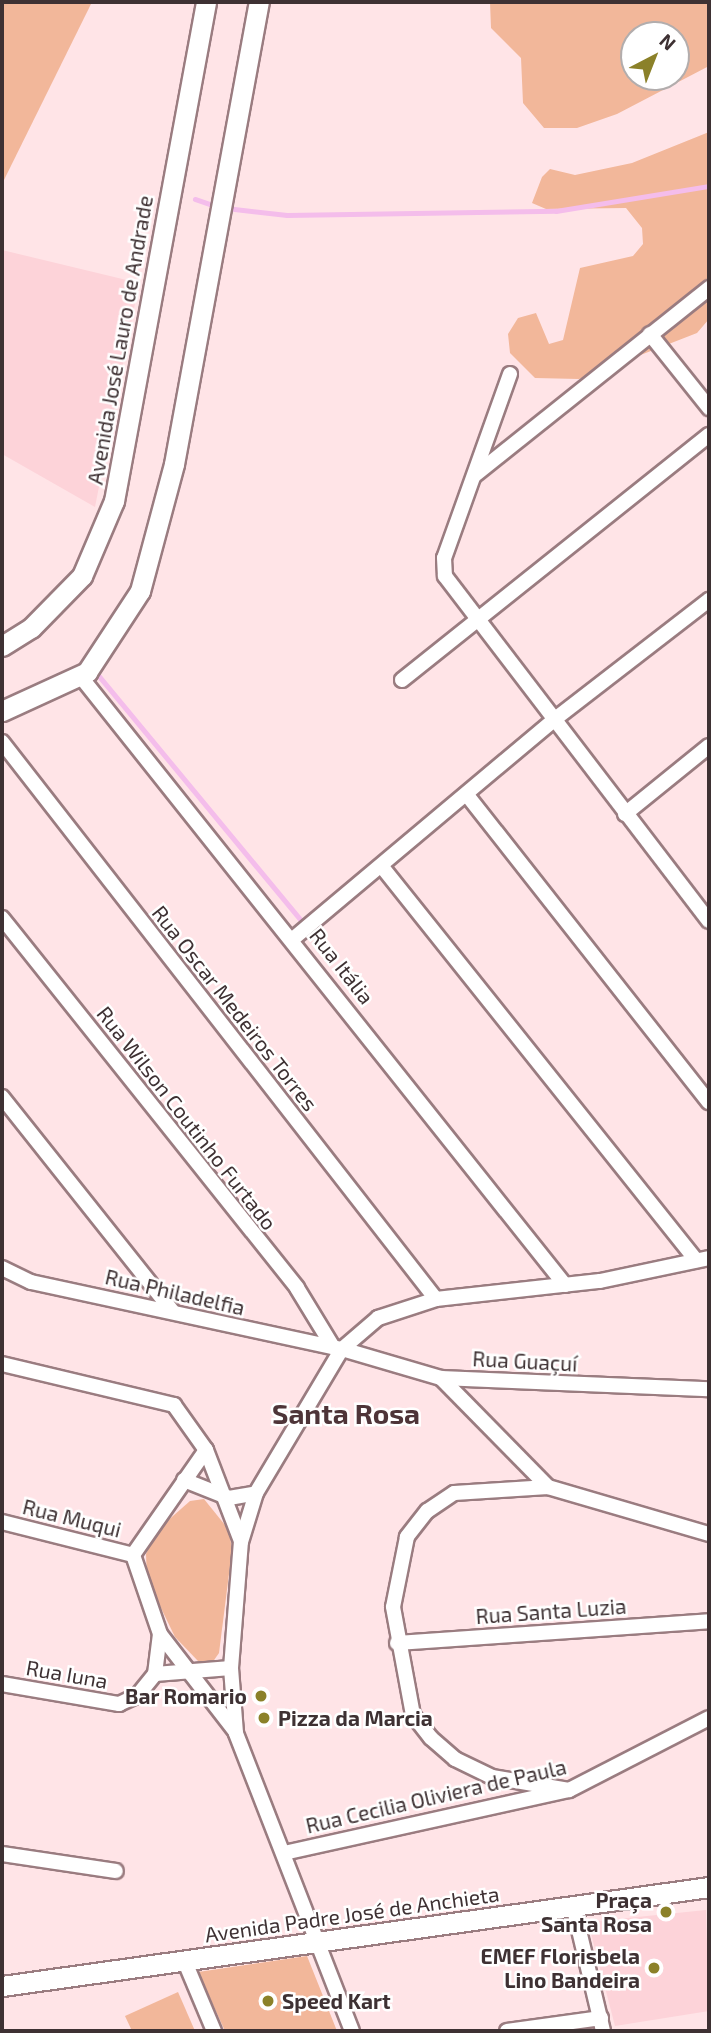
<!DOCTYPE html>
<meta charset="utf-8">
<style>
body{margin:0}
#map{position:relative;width:711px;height:2033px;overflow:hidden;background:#ffe4e7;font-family:"Exo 2",sans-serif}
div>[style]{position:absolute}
.built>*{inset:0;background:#fdd3d9}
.green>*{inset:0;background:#f2b79a}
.stream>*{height:4.5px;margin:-2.25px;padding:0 2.25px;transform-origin:2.25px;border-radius:2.25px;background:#f4bdeb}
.roads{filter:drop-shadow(2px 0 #9a7c80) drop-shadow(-2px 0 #9a7c80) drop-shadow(0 2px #9a7c80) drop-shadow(0 -2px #9a7c80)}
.street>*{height:14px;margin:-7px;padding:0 7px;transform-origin:7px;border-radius:7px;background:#fff}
.secondary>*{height:19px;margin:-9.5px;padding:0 9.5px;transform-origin:9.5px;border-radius:9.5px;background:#fff}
.dots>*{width:19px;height:19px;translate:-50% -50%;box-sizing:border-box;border:4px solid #fff;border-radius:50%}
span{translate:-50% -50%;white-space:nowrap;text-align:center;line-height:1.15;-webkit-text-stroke:5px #fff;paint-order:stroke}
.street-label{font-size:21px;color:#3e3133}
.poi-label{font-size:21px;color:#3e3133;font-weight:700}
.right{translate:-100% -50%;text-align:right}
.left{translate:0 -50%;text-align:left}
.district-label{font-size:28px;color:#4e3438;font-weight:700}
.frame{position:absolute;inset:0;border:4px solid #3e3133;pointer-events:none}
.north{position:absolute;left:620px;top:21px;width:70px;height:70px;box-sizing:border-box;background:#fff;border:2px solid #b2adad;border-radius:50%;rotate:42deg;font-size:19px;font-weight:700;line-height:28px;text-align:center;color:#3e3133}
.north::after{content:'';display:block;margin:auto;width:24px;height:32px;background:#8b8129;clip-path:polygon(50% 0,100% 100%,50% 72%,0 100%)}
</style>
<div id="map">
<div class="built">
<i style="clip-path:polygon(2px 250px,139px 283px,95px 507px,2px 454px)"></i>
<i style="clip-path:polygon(706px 1910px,709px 2011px,615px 2026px,588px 1922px)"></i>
</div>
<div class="green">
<i style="clip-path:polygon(2px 2px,92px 2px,2px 184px)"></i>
<i style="clip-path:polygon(evenodd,490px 2px,709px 2px,709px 66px,617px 114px,577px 128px,544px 128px,523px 103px,521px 58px,491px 28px,490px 2px,634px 35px,676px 35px,676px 77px,634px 77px,634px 35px)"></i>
<i style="clip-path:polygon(709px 132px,709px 319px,697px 333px,579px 379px,535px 378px,510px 353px,508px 334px,518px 318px,536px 313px,549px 344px,563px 340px,580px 268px,633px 256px,643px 244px,642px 228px,626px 208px,546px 209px,532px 203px,542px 177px,550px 169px,575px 175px,632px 163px)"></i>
<i style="clip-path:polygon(204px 1499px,229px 1530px,232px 1550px,219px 1653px,212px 1663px,198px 1661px,175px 1637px,147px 1579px,146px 1554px,156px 1531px,190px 1501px)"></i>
<i style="clip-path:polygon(307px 1956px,337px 2031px,225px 2031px,198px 1972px)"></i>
<i style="clip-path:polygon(178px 1992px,195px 2031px,132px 2031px,125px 2016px)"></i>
</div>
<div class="stream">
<i style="left:195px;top:199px;width:24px;rotate:19deg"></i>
<i style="left:226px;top:208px;width:61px;rotate:6.5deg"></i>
<i style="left:287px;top:215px;width:269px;rotate:-0.9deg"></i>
<i style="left:556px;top:211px;width:155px;rotate:-9.3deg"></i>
<i style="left:95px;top:671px;width:325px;rotate:50.4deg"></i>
</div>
<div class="roads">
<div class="street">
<i style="left:650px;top:334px;width:95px;rotate:51.4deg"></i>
<i style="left:510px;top:374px;width:195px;rotate:109.7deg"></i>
<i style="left:444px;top:558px;width:18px;rotate:87deg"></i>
<i style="left:445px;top:576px;width:434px;rotate:52.6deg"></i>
<i style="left:475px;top:475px;width:300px;rotate:-38.6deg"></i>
<i style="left:81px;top:677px;width:777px;rotate:51.48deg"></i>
<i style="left:402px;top:680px;width:393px;rotate:-38.6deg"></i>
<i style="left:2px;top:742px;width:706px;rotate:52.08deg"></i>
<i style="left:467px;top:795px;width:391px;rotate:51.8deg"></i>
<i style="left:625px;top:814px;width:108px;rotate:-39deg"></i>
<i style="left:383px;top:868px;width:502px;rotate:51.39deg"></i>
<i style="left:2px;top:918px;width:473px;rotate:51.4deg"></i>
<i style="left:297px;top:1288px;width:69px;rotate:58.6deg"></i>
<i style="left:294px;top:938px;width:341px;rotate:-40deg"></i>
<i style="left:555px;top:719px;width:195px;rotate:-37.7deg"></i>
<i style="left:2px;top:1097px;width:273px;rotate:51.5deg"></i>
<i style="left:2px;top:1268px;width:32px;rotate:26deg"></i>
<i style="left:31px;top:1282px;width:318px;rotate:12.2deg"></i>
<i style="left:342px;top:1349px;width:103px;rotate:16.3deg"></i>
<i style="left:441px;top:1378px;width:268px;rotate:2.4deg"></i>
<i style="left:2px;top:1364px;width:177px;rotate:13.4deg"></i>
<i style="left:174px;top:1405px;width:55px;rotate:54.6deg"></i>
<i style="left:206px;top:1450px;width:97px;rotate:69deg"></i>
<i style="left:441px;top:1378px;width:153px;rotate:45.5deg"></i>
<i style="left:548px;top:1487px;width:168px;rotate:16.3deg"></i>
<i style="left:206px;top:1450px;width:128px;rotate:124.8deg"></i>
<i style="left:133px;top:1555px;width:83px;rotate:71.1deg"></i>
<i style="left:160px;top:1634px;width:123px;rotate:52.3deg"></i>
<i style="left:184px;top:1480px;width:48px;rotate:21.8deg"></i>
<i style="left:229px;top:1498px;width:27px;rotate:-10deg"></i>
<i style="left:548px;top:1487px;width:94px;rotate:176.3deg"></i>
<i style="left:454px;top:1493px;width:32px;rotate:146deg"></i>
<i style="left:427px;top:1511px;width:33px;rotate:128deg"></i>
<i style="left:407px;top:1537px;width:71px;rotate:101.3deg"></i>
<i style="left:393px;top:1607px;width:110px;rotate:79.5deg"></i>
<i style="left:413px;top:1715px;width:29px;rotate:52deg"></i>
<i style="left:431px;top:1738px;width:32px;rotate:41deg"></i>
<i style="left:455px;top:1759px;width:41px;rotate:25.9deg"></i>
<i style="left:492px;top:1777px;width:78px;rotate:9.6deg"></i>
<i style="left:2px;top:1522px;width:135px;rotate:14.1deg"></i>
<i style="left:397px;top:1643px;width:313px;rotate:-4deg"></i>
<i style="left:155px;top:1674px;width:76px;rotate:-4.5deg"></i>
<i style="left:155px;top:1674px;width:40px;rotate:-82.9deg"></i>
<i style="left:2px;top:1684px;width:119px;rotate:9.7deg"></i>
<i style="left:119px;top:1704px;width:21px;rotate:-25deg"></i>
<i style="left:138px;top:1695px;width:27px;rotate:-51deg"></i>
<i style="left:284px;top:1853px;width:292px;rotate:-12.5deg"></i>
<i style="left:569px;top:1790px;width:157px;rotate:-27.2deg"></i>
<i style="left:2px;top:1854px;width:115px;rotate:8.5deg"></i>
<i style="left:573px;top:1905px;width:130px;rotate:76.6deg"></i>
<i style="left:185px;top:1962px;width:75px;rotate:67.2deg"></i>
<i style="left:352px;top:2031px;width:320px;rotate:-111.3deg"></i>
<i style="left:236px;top:1733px;width:65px;rotate:-94.4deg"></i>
<i style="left:231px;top:1668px;width:126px;rotate:-85.5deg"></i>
<i style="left:241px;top:1542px;width:51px;rotate:-73deg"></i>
<i style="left:256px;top:1493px;width:168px;rotate:-59.2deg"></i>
<i style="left:342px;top:1349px;width:48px;rotate:-40.7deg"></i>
<i style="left:378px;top:1318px;width:61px;rotate:-18.1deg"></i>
<i style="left:436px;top:1299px;width:165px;rotate:-6.3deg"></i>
<i style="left:600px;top:1281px;width:111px;rotate:-11.9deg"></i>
<i style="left:507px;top:2031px;width:95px;rotate:-7.9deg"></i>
</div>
<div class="secondary">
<i style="left:2px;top:646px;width:34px;rotate:-32deg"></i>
<i style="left:31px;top:628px;width:73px;rotate:-45.6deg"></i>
<i style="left:82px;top:576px;width:82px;rotate:-66.9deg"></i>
<i style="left:114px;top:501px;width:507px;rotate:-79.55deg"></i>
<i style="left:2px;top:711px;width:94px;rotate:-24.6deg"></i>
<i style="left:87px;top:672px;width:97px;rotate:-56.8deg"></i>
<i style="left:140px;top:591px;width:131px;rotate:-75deg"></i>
<i style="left:174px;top:464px;width:470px;rotate:-79.6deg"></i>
<i style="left:2px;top:1986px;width:714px;rotate:-7.97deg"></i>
</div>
</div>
<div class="dots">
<i style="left:261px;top:1696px;background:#8b8129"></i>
<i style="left:264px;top:1718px;background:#8b8129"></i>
<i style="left:666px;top:1912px;background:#8b8129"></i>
<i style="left:654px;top:1968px;background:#8b8129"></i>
<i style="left:268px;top:2001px;background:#8b8129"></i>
</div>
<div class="street-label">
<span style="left:120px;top:340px;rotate:-80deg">Avenida José Lauro de Andrade</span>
<span style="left:342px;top:966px;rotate:52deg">Rua Itália</span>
<span style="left:235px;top:1008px;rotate:52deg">Rua Oscar Medeiros Torres</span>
<span style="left:187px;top:1118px;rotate:52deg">Rua Wilson Coutinho Furtado</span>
<span style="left:175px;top:1292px;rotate:13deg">Rua Philadelfia</span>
<span style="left:525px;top:1361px;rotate:3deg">Rua Guaçuí</span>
<span style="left:72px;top:1518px;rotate:14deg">Rua Muqui</span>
<span style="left:551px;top:1611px;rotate:-4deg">Rua Santa Luzia</span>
<span style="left:67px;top:1674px;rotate:10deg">Rua Iuna</span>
<span style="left:436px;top:1796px;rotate:-13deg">Rua Cecilia Oliviera de Paula</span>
<span style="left:352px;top:1914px;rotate:-8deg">Avenida Padre José de Anchieta</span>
</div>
<div class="poi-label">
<span class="right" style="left:247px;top:1696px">Bar Romario</span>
<span class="left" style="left:278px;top:1718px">Pizza da Marcia</span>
<span class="right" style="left:652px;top:1912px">Praça<br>Santa Rosa</span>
<span class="right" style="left:640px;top:1968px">EMEF Florisbela<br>Lino Bandeira</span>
<span class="left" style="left:282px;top:2001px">Speed Kart</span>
</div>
<div class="district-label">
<span style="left:346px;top:1413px">Santa Rosa</span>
</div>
<div class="frame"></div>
<div class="north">N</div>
</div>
